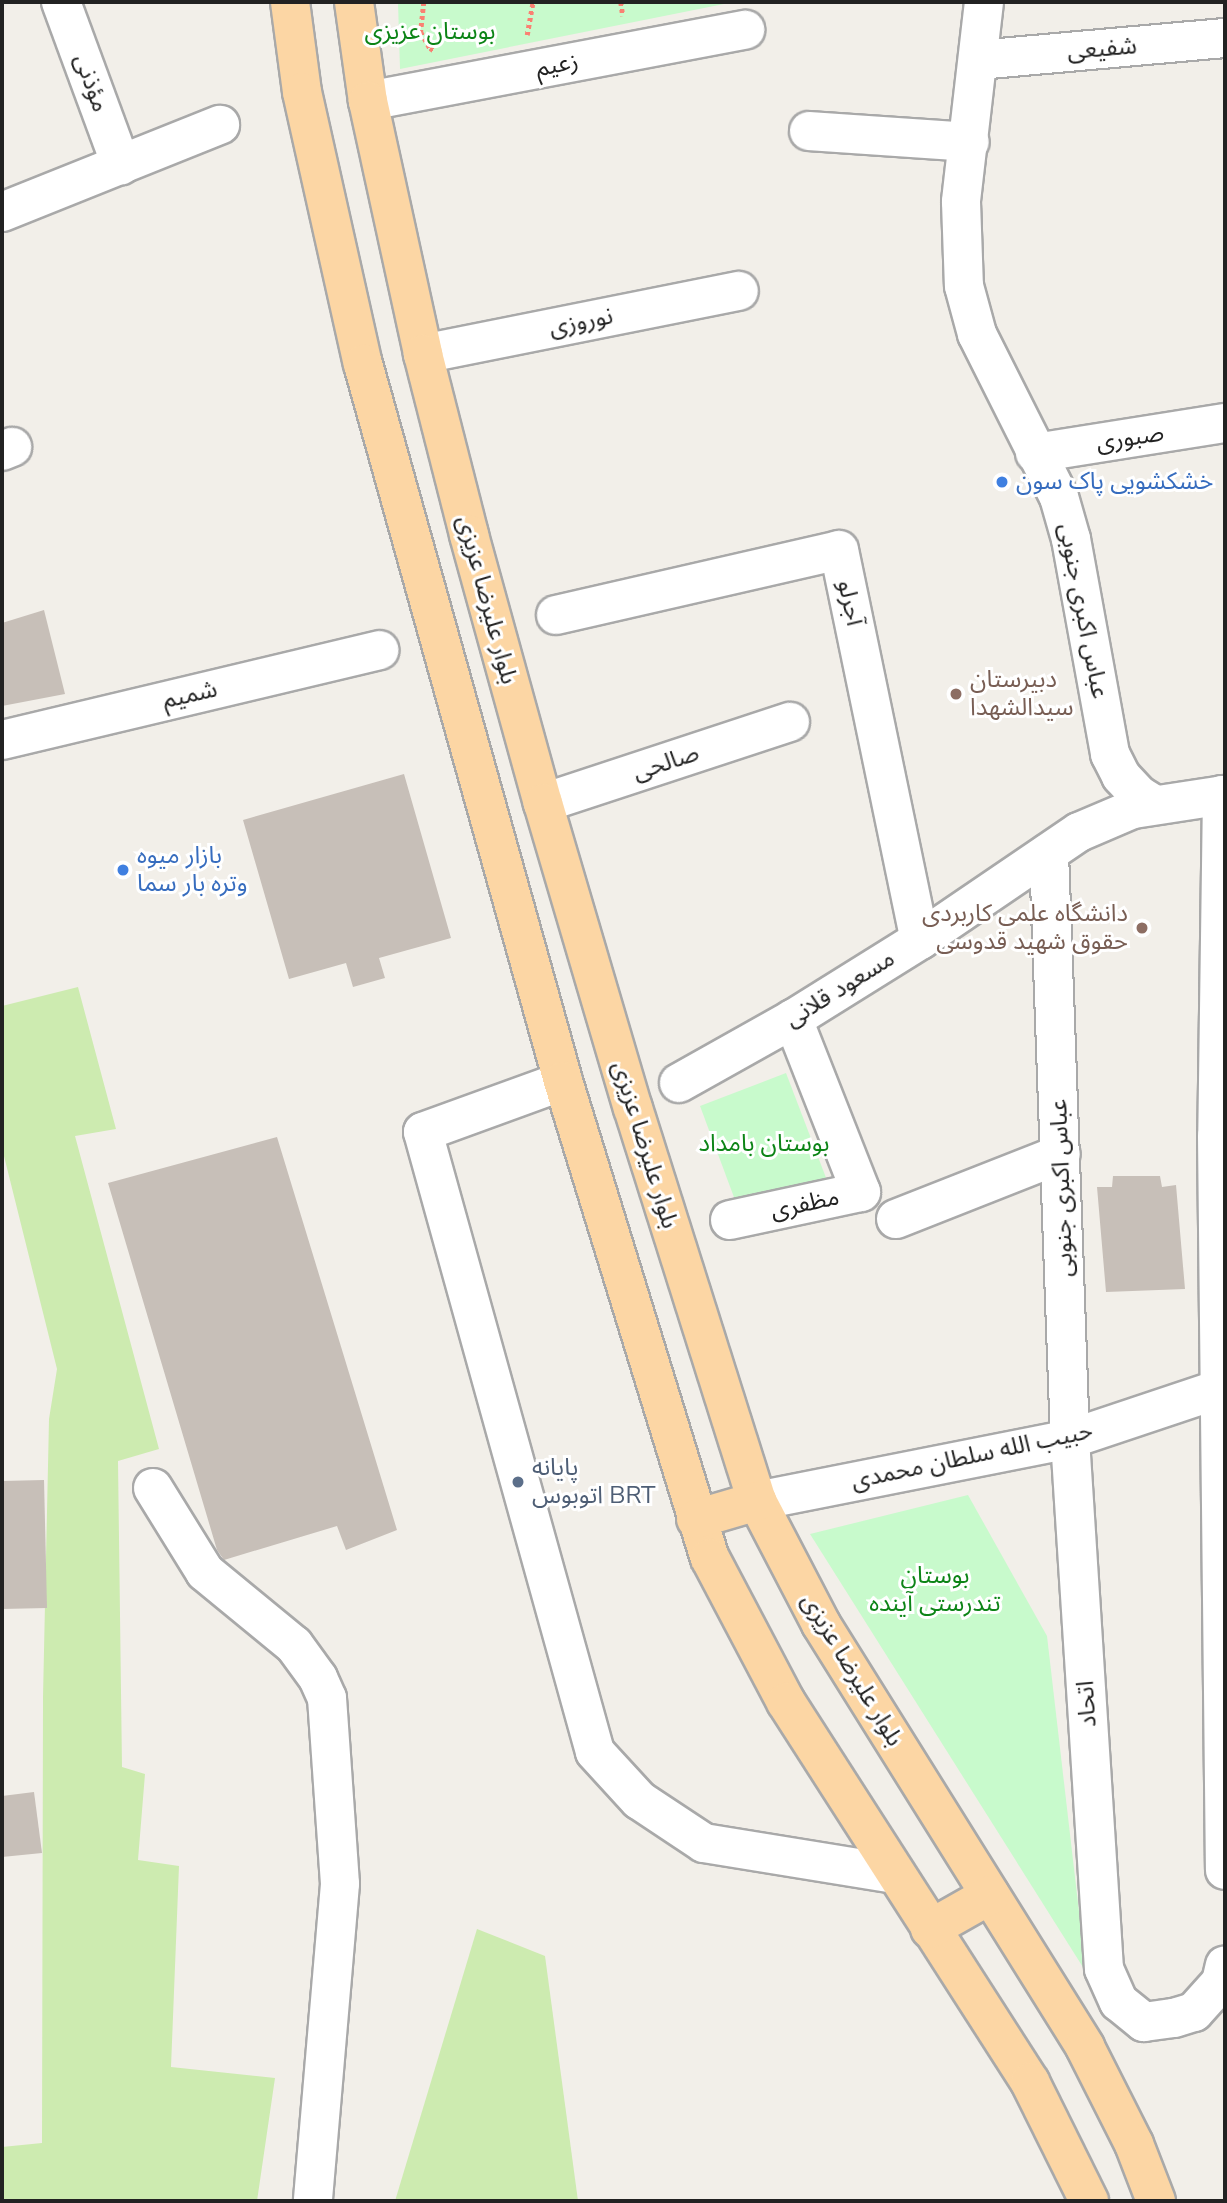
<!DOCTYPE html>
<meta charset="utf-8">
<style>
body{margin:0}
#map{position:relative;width:1227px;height:2203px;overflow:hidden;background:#f2efe9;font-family:"Nunito Sans","Noto Sans Arabic",sans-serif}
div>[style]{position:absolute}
.grass>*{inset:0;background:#cdebb0}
.park>*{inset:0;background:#c8facc}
.building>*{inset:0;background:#c7bfb8}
.path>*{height:4.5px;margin-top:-2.25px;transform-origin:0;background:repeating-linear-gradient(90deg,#fa8072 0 3.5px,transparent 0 7px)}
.roads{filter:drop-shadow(2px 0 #a9a9a9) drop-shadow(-2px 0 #a9a9a9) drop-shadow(0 2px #a9a9a9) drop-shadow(0 -2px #a9a9a9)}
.minor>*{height:38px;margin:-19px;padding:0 19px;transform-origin:19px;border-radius:19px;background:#fff}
.major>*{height:38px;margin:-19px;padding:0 19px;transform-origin:19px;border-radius:19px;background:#fcd6a4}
.dots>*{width:19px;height:19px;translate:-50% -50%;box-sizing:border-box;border:4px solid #fff;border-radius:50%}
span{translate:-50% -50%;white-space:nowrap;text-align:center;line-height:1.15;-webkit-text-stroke:6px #fff;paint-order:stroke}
.park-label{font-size:24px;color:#0c8416}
.street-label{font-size:24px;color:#222}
.shop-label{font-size:24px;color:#366cbe}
.left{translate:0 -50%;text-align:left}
.education-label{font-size:24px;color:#785e54}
.right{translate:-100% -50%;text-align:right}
.service-label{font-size:24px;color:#4e5e75}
.frame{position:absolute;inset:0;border:4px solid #222;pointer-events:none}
</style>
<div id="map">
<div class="grass">
<i style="clip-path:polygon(78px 987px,116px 1129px,75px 1136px,159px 1449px,118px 1461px,122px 1767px,145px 1774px,138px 1860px,179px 1866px,171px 2067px,275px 2078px,257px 2201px,2px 2201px,2px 2147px,42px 2143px,43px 1697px,49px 1419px,57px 1369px,2px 1148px,2px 1006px)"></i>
<i style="clip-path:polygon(477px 1929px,545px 1956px,578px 2201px,395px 2201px)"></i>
</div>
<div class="park">
<i style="clip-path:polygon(398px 2px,734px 2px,400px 69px)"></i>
<i style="clip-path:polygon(786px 1073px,828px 1183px,741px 1216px,700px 1106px)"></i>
<i style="clip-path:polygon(968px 1495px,1047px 1636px,1086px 1972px,810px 1534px)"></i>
</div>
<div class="building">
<i style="clip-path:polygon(44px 610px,65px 694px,2px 706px,2px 623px)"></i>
<i style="clip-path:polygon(404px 774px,451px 938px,379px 958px,385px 978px,353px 987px,346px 963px,289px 979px,243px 820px)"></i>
<i style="clip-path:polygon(277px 1137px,397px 1530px,346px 1550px,337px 1526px,224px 1560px,217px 1550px,108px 1183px)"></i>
<i style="clip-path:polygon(1113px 1176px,1160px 1176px,1162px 1187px,1176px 1185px,1185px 1289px,1106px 1292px,1097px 1187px,1112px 1187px)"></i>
<i style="clip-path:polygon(44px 1480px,47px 1608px,2px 1609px,2px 1481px)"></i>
<i style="clip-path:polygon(34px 1792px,42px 1853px,2px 1857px,2px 1796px)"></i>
</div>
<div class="path">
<i style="left:424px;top:2px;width:30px;rotate:96deg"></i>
<i style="left:421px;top:32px;width:18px;rotate:61deg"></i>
<i style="left:430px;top:48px;width:6px;rotate:31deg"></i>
<i style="left:621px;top:2px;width:14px;rotate:82deg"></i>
<i style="left:527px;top:35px;width:34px;rotate:-80deg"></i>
</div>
<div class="roads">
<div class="minor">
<i style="left:61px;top:2px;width:174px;rotate:69.8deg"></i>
<i style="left:984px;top:2px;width:201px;rotate:96.6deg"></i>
<i style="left:961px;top:202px;width:84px;rotate:88deg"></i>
<i style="left:964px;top:286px;width:50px;rotate:74.8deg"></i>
<i style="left:977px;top:334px;width:182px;rotate:63.3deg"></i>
<i style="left:1059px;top:497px;width:44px;rotate:74.1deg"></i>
<i style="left:1071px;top:539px;width:219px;rotate:79.7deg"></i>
<i style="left:1110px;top:754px;width:25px;rotate:63deg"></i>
<i style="left:1121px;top:776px;width:26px;rotate:47deg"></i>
<i style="left:1139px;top:795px;width:19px;rotate:32deg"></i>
<i style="left:978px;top:60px;width:248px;rotate:-5.1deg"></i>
<i style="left:368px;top:101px;width:384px;rotate:-10.7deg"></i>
<i style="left:809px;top:131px;width:161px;rotate:3.9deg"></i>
<i style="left:2px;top:212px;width:235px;rotate:-21.8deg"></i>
<i style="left:423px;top:354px;width:322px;rotate:-11.3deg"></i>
<i style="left:2px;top:451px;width:11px;rotate:-22deg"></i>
<i style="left:1035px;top:453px;width:192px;rotate:-9deg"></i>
<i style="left:556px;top:615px;width:290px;rotate:-12.9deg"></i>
<i style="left:839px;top:550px;width:398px;rotate:78.3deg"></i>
<i style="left:2px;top:740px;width:388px;rotate:-13.4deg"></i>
<i style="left:1222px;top:795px;width:341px;rotate:90.8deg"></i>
<i style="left:1217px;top:1136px;width:734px;rotate:89.38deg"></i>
<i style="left:543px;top:803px;width:260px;rotate:-18.2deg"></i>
<i style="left:1049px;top:853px;width:586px;rotate:87.95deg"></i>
<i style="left:1070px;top:1439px;width:531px;rotate:86.33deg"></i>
<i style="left:1104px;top:1969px;width:36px;rotate:66deg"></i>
<i style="left:1119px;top:2002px;width:32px;rotate:39deg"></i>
<i style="left:1144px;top:2022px;width:30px;rotate:-8deg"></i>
<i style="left:1174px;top:2018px;width:21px;rotate:-17deg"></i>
<i style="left:1194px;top:2012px;width:40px;rotate:-48deg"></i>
<i style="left:1221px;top:1982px;width:17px;rotate:-77deg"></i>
<i style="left:563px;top:1081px;width:149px;rotate:160deg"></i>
<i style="left:423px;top:1132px;width:643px;rotate:74.49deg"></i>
<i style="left:595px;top:1752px;width:65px;rotate:47.5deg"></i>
<i style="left:639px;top:1800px;width:78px;rotate:33.5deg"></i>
<i style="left:704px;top:1843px;width:193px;rotate:9.2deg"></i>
<i style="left:679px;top:1083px;width:131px;rotate:-29.3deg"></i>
<i style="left:793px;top:1019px;width:150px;rotate:-31.9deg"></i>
<i style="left:920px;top:940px;width:192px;rotate:-34.2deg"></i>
<i style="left:1079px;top:832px;width:59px;rotate:-23.1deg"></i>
<i style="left:1133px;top:809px;width:93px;rotate:-8.7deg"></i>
<i style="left:896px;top:1219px;width:177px;rotate:-21.5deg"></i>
<i style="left:730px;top:1220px;width:134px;rotate:-12.1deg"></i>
<i style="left:861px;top:1192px;width:186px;rotate:-111.5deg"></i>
<i style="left:153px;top:1488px;width:99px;rotate:58.2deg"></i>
<i style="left:205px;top:1572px;width:115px;rotate:39.4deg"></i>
<i style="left:294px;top:1645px;width:41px;rotate:54deg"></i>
<i style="left:318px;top:1678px;width:22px;rotate:66deg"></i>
<i style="left:327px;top:1698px;width:186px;rotate:86deg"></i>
<i style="left:340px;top:1884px;width:318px;rotate:94.9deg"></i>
<i style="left:757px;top:1501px;width:319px;rotate:-11.2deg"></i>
<i style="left:1070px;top:1439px;width:163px;rotate:-18.5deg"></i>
</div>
<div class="major">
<i style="left:290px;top:2px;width:91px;rotate:82.4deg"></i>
<i style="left:302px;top:92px;width:279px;rotate:77.4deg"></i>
<i style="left:363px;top:364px;width:744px;rotate:74.41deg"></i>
<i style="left:563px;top:1081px;width:499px;rotate:72.9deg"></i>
<i style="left:710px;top:1558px;width:163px;rotate:62.2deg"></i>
<i style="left:786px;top:1702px;width:452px;rotate:57.3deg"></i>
<i style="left:1030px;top:2082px;width:133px;rotate:63.6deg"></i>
<i style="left:354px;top:2px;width:100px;rotate:82deg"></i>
<i style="left:368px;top:101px;width:259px;rotate:77.7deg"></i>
<i style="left:423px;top:354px;width:187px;rotate:75.7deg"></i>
<i style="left:469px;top:535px;width:278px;rotate:74.6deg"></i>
<i style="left:543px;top:803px;width:318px;rotate:73.6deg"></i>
<i style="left:633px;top:1108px;width:412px;rotate:72.5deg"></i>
<i style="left:757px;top:1501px;width:139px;rotate:62.5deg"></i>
<i style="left:821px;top:1624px;width:499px;rotate:58deg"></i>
<i style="left:1085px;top:2047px;width:109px;rotate:63.2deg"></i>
<i style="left:1134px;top:2144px;width:61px;rotate:68.9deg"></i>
<i style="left:696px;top:1519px;width:64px;rotate:-16.4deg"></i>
<i style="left:930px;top:1929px;width:69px;rotate:-29.5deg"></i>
</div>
</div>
<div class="dots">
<i style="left:1002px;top:482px;background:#3f7fe0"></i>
<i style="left:956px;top:694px;background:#8d6e63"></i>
<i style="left:123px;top:870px;background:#3f7fe0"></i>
<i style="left:1142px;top:928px;background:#8d6e63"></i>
<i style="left:518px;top:1482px;background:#5c6f8a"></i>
</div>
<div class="park-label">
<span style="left:430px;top:32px">بوستان عزیزی</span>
<span style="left:764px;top:1144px">بوستان بامداد</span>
<span style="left:935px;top:1590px">بوستان<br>تندرستی آینده</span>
</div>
<div class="street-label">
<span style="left:1102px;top:49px;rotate:-5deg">شفیعی</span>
<span style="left:557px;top:65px;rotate:-11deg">زعیم</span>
<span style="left:91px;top:83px;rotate:70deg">مؤذنی</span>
<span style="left:581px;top:322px;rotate:-11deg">نوروزی</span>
<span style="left:1130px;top:438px;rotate:-9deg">صبوری</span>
<span style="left:487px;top:600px;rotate:75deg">بلوار علیرضا عزیزی</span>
<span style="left:850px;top:603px;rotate:78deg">آجرلو</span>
<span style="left:1083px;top:611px;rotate:79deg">عباس اکبری جنوبی</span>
<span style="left:190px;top:695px;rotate:-13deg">شمیم</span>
<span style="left:666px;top:763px;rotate:-18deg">صالحی</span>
<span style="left:840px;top:989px;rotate:-32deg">مسعود قلانی</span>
<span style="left:645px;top:1145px;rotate:73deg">بلوار علیرضا عزیزی</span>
<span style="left:1062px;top:1188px;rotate:-92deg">عباس اکبری جنوبی</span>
<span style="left:805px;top:1204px;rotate:-12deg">مظفری</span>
<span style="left:972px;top:1456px;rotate:-12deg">حبیب الله سلطان محمدی</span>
<span style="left:852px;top:1670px;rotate:59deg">بلوار علیرضا عزیزی</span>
<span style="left:1087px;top:1704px;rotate:-94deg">اتحاد</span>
</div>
<div class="shop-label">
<span class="left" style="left:1016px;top:482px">خشکشویی پاک سون</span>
<span class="left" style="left:137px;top:870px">بازار میوه<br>وتره بار سما</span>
</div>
<div class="education-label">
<span class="left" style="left:970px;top:694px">دبيرستان<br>سیدالشهدا</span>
<span class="right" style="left:1128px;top:928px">دانشگاه علمی کاربردی<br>حقوق شهید قدوسی</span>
</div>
<div class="service-label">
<span class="left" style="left:532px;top:1482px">پایانه<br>اتوبوس BRT</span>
</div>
<div class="frame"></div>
</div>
